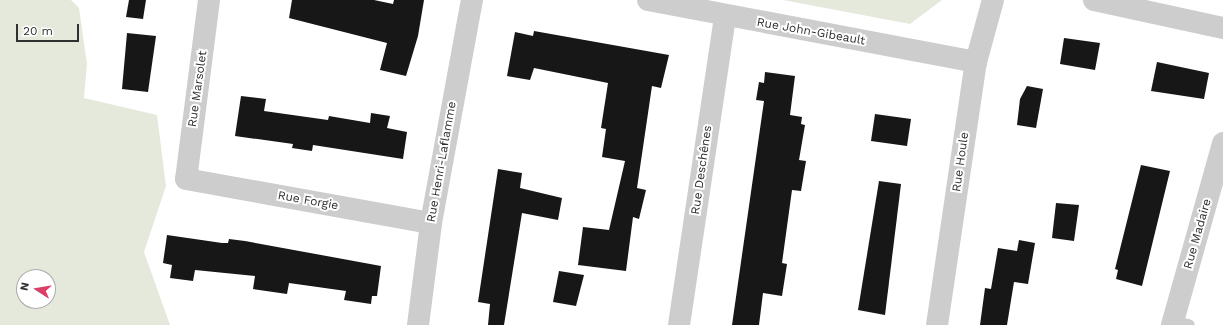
<!DOCTYPE html>
<meta charset="utf-8">
<style>
body{margin:0}
#map{position:relative;width:1223px;height:325px;overflow:hidden;background:#fff;font-family:"Work Sans",sans-serif}
div>[style]{position:absolute}
.green>*{inset:0;background:#e5e9dc}
.building>*{inset:0;background:#171717}
.lane>*{height:12px;margin:-6px;padding:0 6px;transform-origin:6px;border-radius:6px;background:#cdcdcd}
.street>*{height:22px;margin:-11px;padding:0 11px;transform-origin:11px;border-radius:11px;background:#cdcdcd}
span{translate:-50% -50%;white-space:nowrap;text-align:center;line-height:1.15;-webkit-text-stroke:4px #fff;paint-order:stroke}
.street-label{font-size:12px;color:#303030}
.north{position:absolute;left:16px;top:269px;width:40px;height:40px;box-sizing:border-box;background:#fff;border:1px solid #acacac;border-radius:50%;rotate:282deg;font-size:11px;font-weight:700;line-height:16px;text-align:center;color:#303030}
.north::after{content:'';display:block;margin:auto;width:14px;height:18px;background:#d93f67;clip-path:polygon(50% 0,100% 100%,50% 72%,0 100%)}
.scale{position:absolute;left:16px;top:24px;width:63px;height:18px;box-sizing:border-box;border:2px solid #303030;border-top:0;padding-left:5px;font-size:12px;line-height:14px;white-space:nowrap;color:#303030;-webkit-text-stroke:3px #fff;paint-order:stroke}
</style>
<div id="map">
<div class="green">
<i style="clip-path:polygon(evenodd,0 0,71px 0,79px 8px,87px 64px,84px 98px,157px 115px,166px 186px,144px 252px,170px 325px,0 325px,0 0,24px 277px,48px 277px,48px 301px,24px 301px,24px 277px)"></i>
<i style="clip-path:polygon(783px 0,942px 0,910px 24px)"></i>
</div>
<div class="building">
<i style="clip-path:polygon(129px 0,146px 0,143px 19px,126px 17px)"></i>
<i style="clip-path:polygon(292px 0,374px 0,393px 4px,394px 0,424px 0,418px 36px,406px 76px,380px 70px,387px 43px,289px 18px)"></i>
<i style="clip-path:polygon(534px 31px,669px 55px,661px 88px,652px 86px,637px 188px,646px 190px,639px 219px,633px 217px,626px 271px,578px 265px,583px 227px,609px 230px,625px 161px,602px 157px,606px 129px,601px 128px,608px 83px,534px 68px,530px 80px,507px 76px,515px 32px,533px 36px)"></i>
<i style="clip-path:polygon(127px 33px,156px 36px,148px 92px,122px 89px)"></i>
<i style="clip-path:polygon(1064px 38px,1100px 43px,1095px 70px,1060px 64px)"></i>
<i style="clip-path:polygon(1157px 62px,1209px 73px,1204px 99px,1151px 91px)"></i>
<i style="clip-path:polygon(765px 72px,795px 76px,790px 115px,802px 117px,801px 124px,805px 125px,799px 160px,806px 161px,801px 191px,792px 190px,782px 263px,787px 264px,782px 296px,763px 293px,759px 325px,732px 325px,764px 101px,756px 100px,759px 82px,764px 83px)"></i>
<i style="clip-path:polygon(1027px 86px,1043px 89px,1036px 128px,1017px 125px,1020px 99px)"></i>
<i style="clip-path:polygon(241px 96px,266px 99px,264px 111px,328px 120px,329px 116px,370px 123px,371px 113px,390px 116px,387px 128px,407px 132px,403px 159px,313px 145px,312px 151px,292px 148px,293px 144px,235px 136px)"></i>
<i style="clip-path:polygon(875px 114px,911px 119px,907px 146px,871px 141px)"></i>
<i style="clip-path:polygon(1141px 165px,1170px 171px,1142px 286px,1116px 279px,1118px 270px,1115px 269px)"></i>
<i style="clip-path:polygon(498px 169px,522px 173px,520px 188px,562px 198px,558px 220px,522px 213px,504px 325px,488px 325px,490px 304px,478px 302px)"></i>
<i style="clip-path:polygon(879px 181px,901px 184px,885px 315px,858px 310px)"></i>
<i style="clip-path:polygon(1056px 203px,1079px 205px,1074px 241px,1052px 238px)"></i>
<i style="clip-path:polygon(167px 235px,222px 243px,228px 243px,229px 239px,245px 241px,381px 266px,377px 296px,372px 296px,371px 304px,344px 300px,346px 291px,289px 283px,287px 294px,253px 289px,255px 276px,195px 270px,193px 281px,170px 278px,172px 265px,163px 263px)"></i>
<i style="clip-path:polygon(1019px 240px,1035px 243px,1028px 284px,1014px 282px,1007px 325px,980px 325px,985px 288px,991px 289px,998px 248px,1017px 251px)"></i>
<i style="clip-path:polygon(559px 271px,584px 275px,576px 306px,553px 302px)"></i>
</div>
<div class="lane">
<i style="left:1173px;top:322px;width:16px;rotate:11deg"></i>
</div>
<div class="street">
<i style="left:209px;top:0;width:180px;rotate:97.3deg"></i>
<i style="left:186px;top:179px;width:249px;rotate:10.2deg"></i>
<i style="left:648px;top:0;width:334px;rotate:10.7deg"></i>
<i style="left:1094px;top:0;width:132px;rotate:12.2deg"></i>
<i style="left:418px;top:325px;width:103px;rotate:-82.7deg"></i>
<i style="left:431px;top:223px;width:227px;rotate:-79.6deg"></i>
<i style="left:679px;top:325px;width:312px;rotate:-81.5deg"></i>
<i style="left:937px;top:325px;width:266px;rotate:-81.6deg"></i>
<i style="left:976px;top:62px;width:64px;rotate:-74.7deg"></i>
<i style="left:1172px;top:325px;width:189px;rotate:-74.3deg"></i>
</div>
<div class="street-label">
<span style="left:811px;top:32px;rotate:10deg">Rue John-Gibeault</span>
<span style="left:198px;top:89px;rotate:-82deg">Rue Marsolet</span>
<span style="left:442px;top:162px;rotate:-80deg">Rue Henri-Laflamme</span>
<span style="left:961px;top:162px;rotate:-82deg">Rue Houle</span>
<span style="left:702px;top:170px;rotate:-82deg">Rue Deschênes</span>
<span style="left:308px;top:201px;rotate:10deg">Rue Forgie</span>
<span style="left:1198px;top:234px;rotate:-74deg">Rue Madaire</span>
</div>
<div class="north">N</div>
<div class="scale">20 m</div>
</div>
